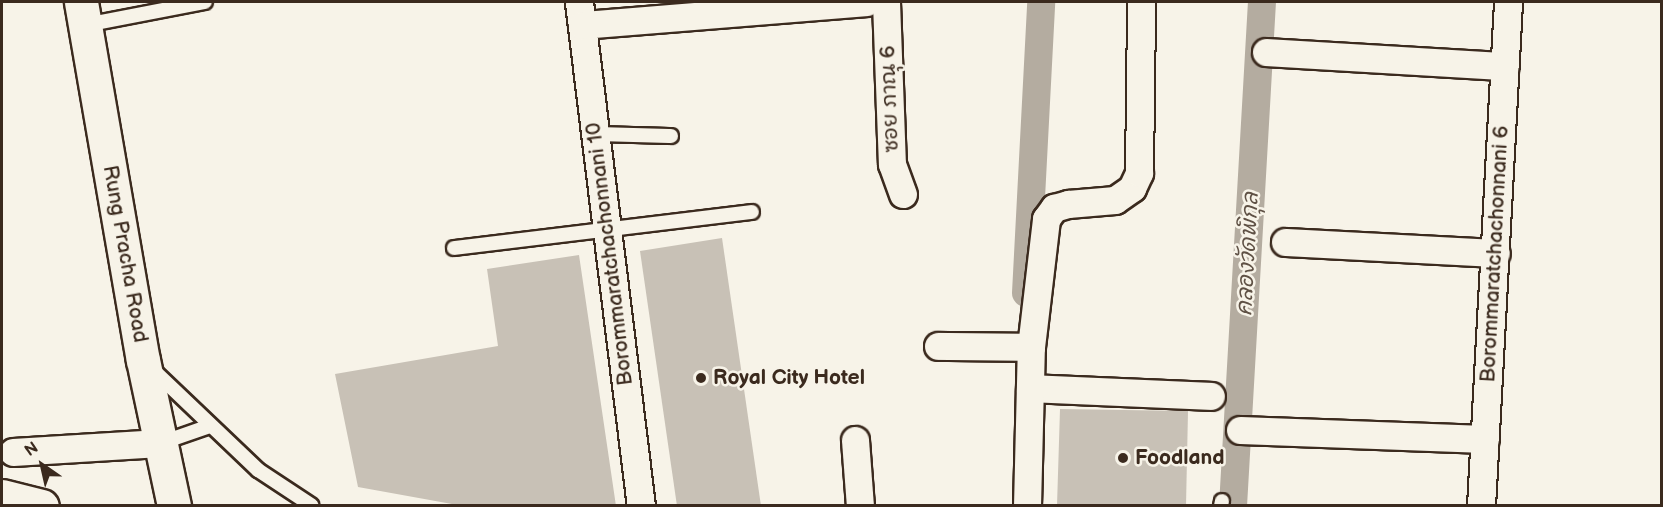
<!DOCTYPE html>
<meta charset="utf-8">
<style>
body{margin:0}
#map{position:relative;width:1663px;height:507px;overflow:hidden;background:#f7f3e8;font-family:"Balsamiq Sans","Playpen Sans Thai",sans-serif}
div>[style]{position:absolute}
.canal>*{height:28px;margin:-14px;padding:0 14px;transform-origin:14px;border-radius:14px;background:#b4aca0}
.building>*{inset:0;background:#c8c1b6}
.roads{filter:drop-shadow(2px 0 #3b2a1e) drop-shadow(-2px 0 #3b2a1e) drop-shadow(0 2px #3b2a1e) drop-shadow(0 -2px #3b2a1e)}
.service>*{height:14px;margin:-7px;padding:0 7px;transform-origin:7px;border-radius:7px;background:#f7f3e8}
.minor>*{height:27px;margin:-13.5px;padding:0 13.5px;transform-origin:13.5px;border-radius:13.5px;background:#f7f3e8}
.tertiary>*{height:33px;margin:-16.5px;padding:0 16.5px;transform-origin:16.5px;border-radius:16.5px;background:#f7f3e8}
.primary>*{height:33px;margin:-16.5px;padding:0 16.5px;transform-origin:16.5px;border-radius:16.5px;background:#f7f3e8}
.dots>*{width:16px;height:16px;translate:-50% -50%;box-sizing:border-box;border:3px solid #f7f3e8;border-radius:50%}
span{translate:-50% -50%;white-space:nowrap;text-align:center;line-height:1.15;-webkit-text-stroke:5px #f7f3e8;paint-order:stroke}
.street-label{font-size:21px;color:#3b2a1e}
.poi-label{font-size:21px;color:#3b2a1e;font-weight:700}
.left{translate:0 -50%;text-align:left}
.water-label{font-size:22px;color:#5f5145;font-style:italic}
.frame{position:absolute;inset:0;border:3px solid #3b2a1e;pointer-events:none}
.north{position:absolute;left:12px;top:435px;width:60px;height:60px;-webkit-text-stroke:4px #f7f3e8;paint-order:stroke;rotate:326deg;font-size:16px;font-weight:700;line-height:24px;text-align:center;color:#3b2a1e}
.north::after{content:'';display:block;margin:auto;width:21px;height:27px;background:#3b2a1e;clip-path:polygon(50% 0,100% 100%,50% 72%,0 100%)}
</style>
<div id="map">
<div class="canal">
<i style="left:1026px;top:293px;width:291px;rotate:-87deg"></i>
<i style="left:1233px;top:506px;width:505px;rotate:-86.71deg"></i>
</div>
<div class="building">
<i style="clip-path:polygon(722px 238px,761px 506px,677px 506px,640px 251px)"></i>
<i style="clip-path:polygon(579px 255px,616px 506px,463px 506px,358px 487px,335px 374px,498px 346px,487px 269px)"></i>
<i style="clip-path:polygon(1060px 409px,1188px 411px,1186px 506px,1057px 506px)"></i>
</div>
<div class="roads">
<div class="service">
<i style="left:85px;top:25px;width:122px;rotate:-10.9deg"></i>
<i style="left:596px;top:134px;width:75px;rotate:1.5deg"></i>
<i style="left:454px;top:248px;width:300px;rotate:-6.9deg"></i>
<i style="left:151px;top:368px;width:148px;rotate:43.6deg"></i>
<i style="left:258px;top:470px;width:64px;rotate:33.4deg"></i>
<i style="left:161px;top:443px;width:52px;rotate:-19.1deg"></i>
<i style="left:1221px;top:506px;width:5px;rotate:-79deg"></i>
</div>
<div class="minor">
<i style="left:579px;top:2px;width:508px;rotate:82.99deg"></i>
<i style="left:886px;top:2px;width:162px;rotate:87.9deg"></i>
<i style="left:892px;top:164px;width:32px;rotate:70deg"></i>
<i style="left:582px;top:25px;width:285px;rotate:-4.6deg"></i>
<i style="left:1266px;top:52px;width:239px;rotate:3.4deg"></i>
<i style="left:1285px;top:242px;width:211px;rotate:3deg"></i>
<i style="left:938px;top:346px;width:93px;rotate:0.6deg"></i>
<i style="left:1030px;top:388px;width:181px;rotate:2.5deg"></i>
<i style="left:1240px;top:430px;width:245px;rotate:2.1deg"></i>
<i style="left:855px;top:440px;width:66px;rotate:85.7deg"></i>
<i style="left:13px;top:452px;width:147px;rotate:-3.5deg"></i>
<i style="left:1027px;top:506px;width:159px;rotate:-88.6deg"></i>
<i style="left:1031px;top:347px;width:129px;rotate:-83.3deg"></i>
<i style="left:1046px;top:219px;width:14px;rotate:-54deg"></i>
<i style="left:1054px;top:208px;width:15px;rotate:-16deg"></i>
<i style="left:1068px;top:204px;width:47px;rotate:-4.9deg"></i>
<i style="left:1115px;top:200px;width:21px;rotate:-35deg"></i>
<i style="left:1132px;top:188px;width:17px;rotate:-65deg"></i>
<i style="left:1139px;top:173px;width:171px;rotate:-89.3deg"></i>
<i style="left:1481px;top:506px;width:505px;rotate:-86.93deg"></i>
</div>
<div class="tertiary">
<i style="left:81px;top:2px;width:363px;rotate:80.2deg"></i>
<i style="left:143px;top:360px;width:149px;rotate:78deg"></i>
</div>
<div class="primary">
<i style="left:2px;top:496px;width:41px;rotate:14deg"></i>
</div>
</div>
<div class="dots">
<i style="left:701px;top:378px;background:#3b2a1e"></i>
<i style="left:1123px;top:458px;background:#3b2a1e"></i>
</div>
<div class="street-label">
<span style="left:890px;top:99px;rotate:-92deg">ซอย ภาณุ 6</span>
<span style="left:125px;top:254px;rotate:80deg">Rung Pracha Road</span>
<span style="left:610px;top:254px;rotate:-97deg">Borommaratchachonnani 10</span>
<span style="left:1495px;top:254px;rotate:-87deg">Borommaratchachonnani 6</span>
</div>
<div class="poi-label">
<span class="left" style="left:713px;top:378px">Royal City Hotel</span>
<span class="left" style="left:1135px;top:458px">Foodland</span>
</div>
<div class="water-label">
<span style="left:1248px;top:254px;rotate:-87deg">คลองวัดพิกุล</span>
</div>
<div class="frame"></div>
<div class="north">N</div>
</div>
